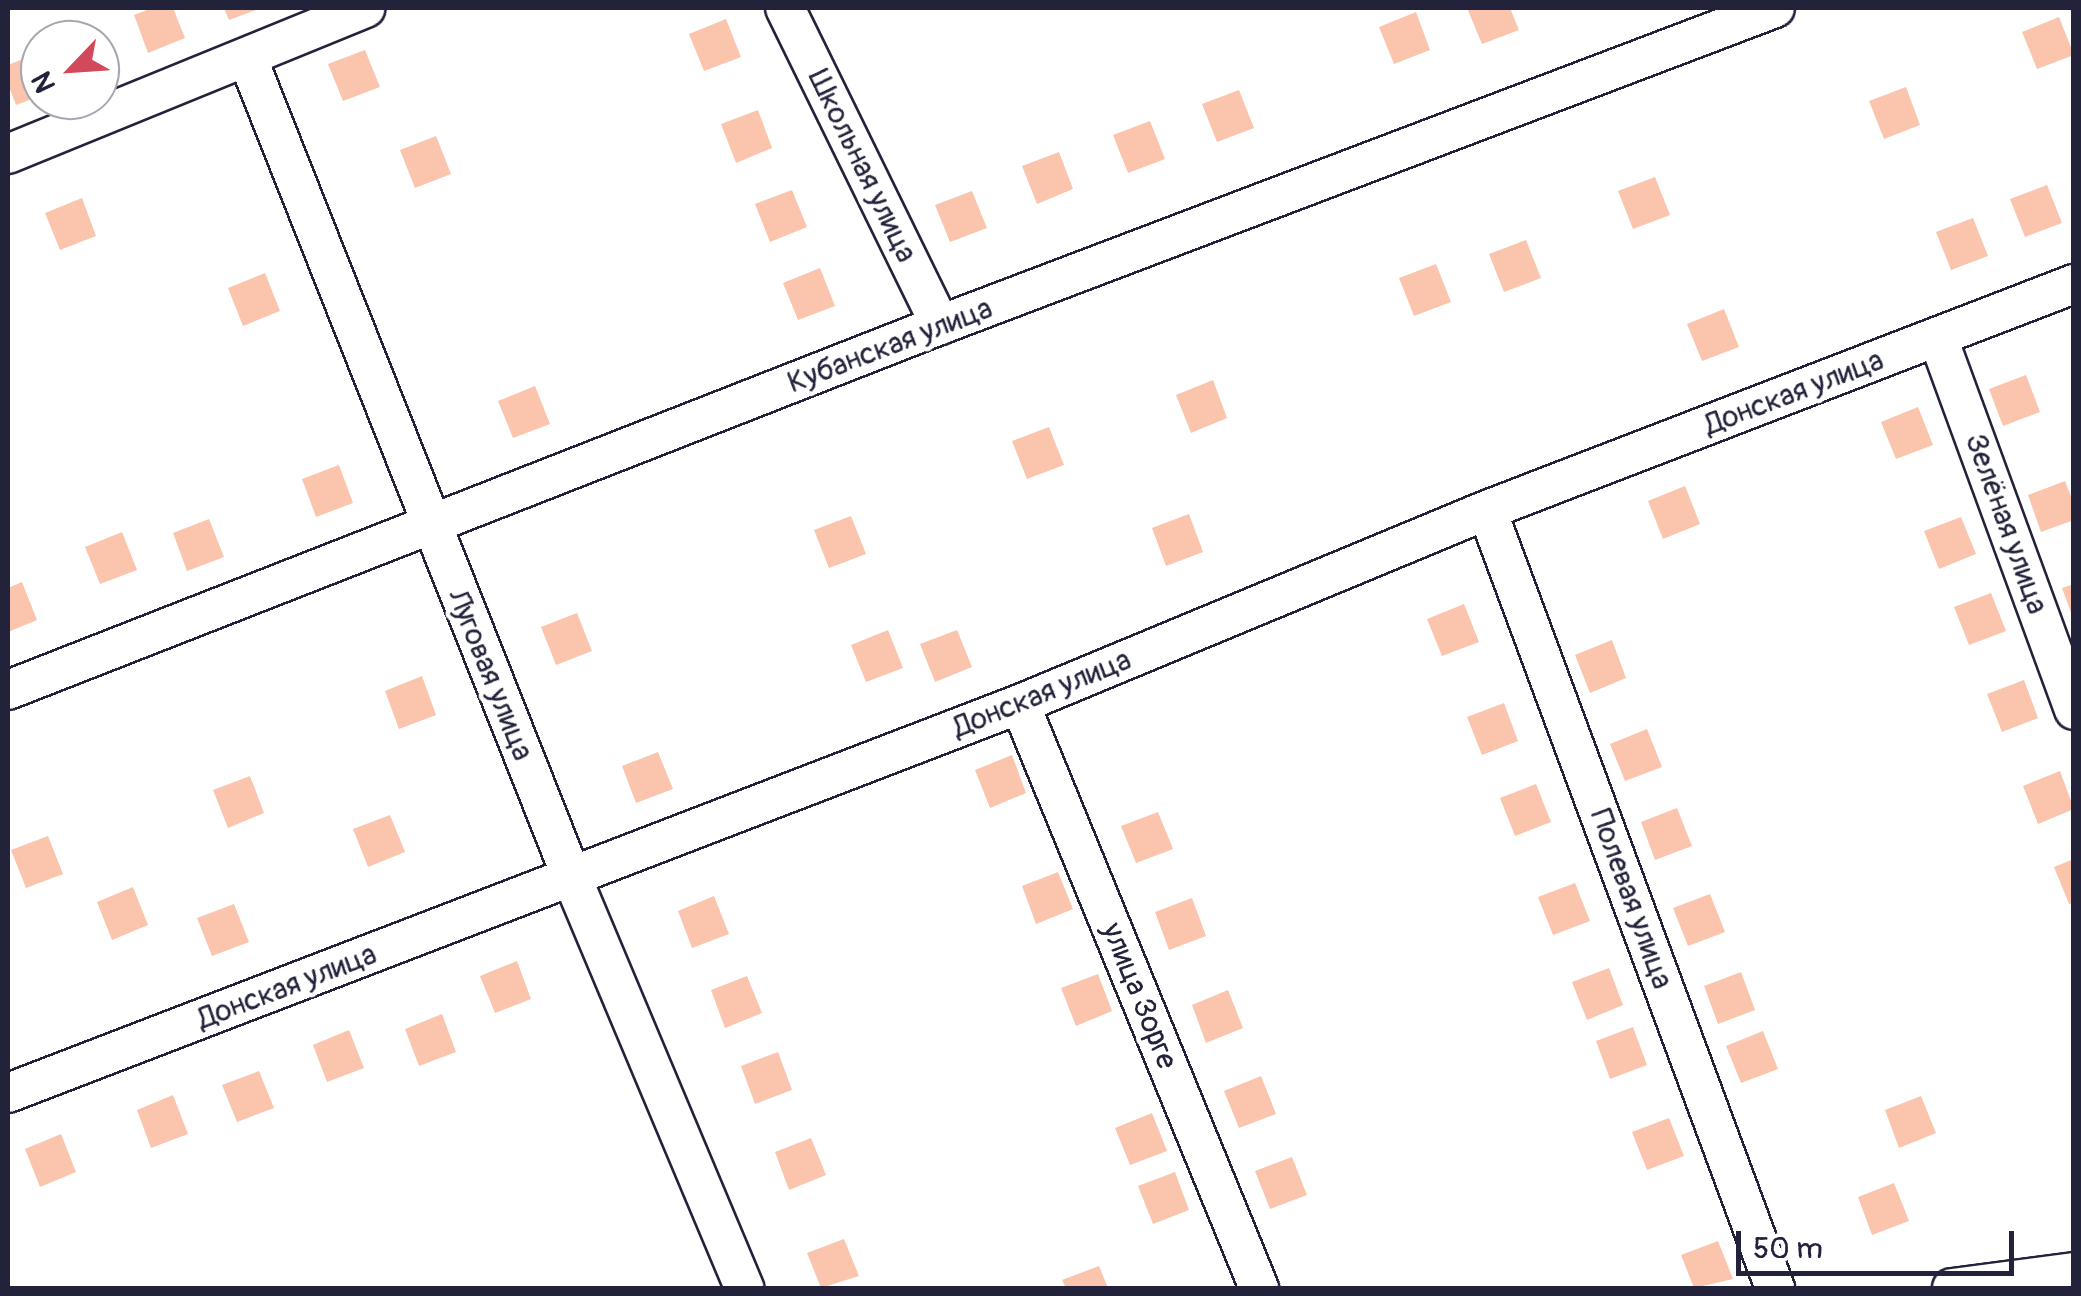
<!DOCTYPE html>
<meta charset="utf-8">
<style>
body{margin:0}
#map{position:relative;width:2081px;height:1296px;overflow:hidden;background:#fff;font-family:Pangolin,sans-serif}
div>[style]{position:absolute}
.building>*{inset:0;background:#fbc4ad}
.roads{filter:drop-shadow(2px 0 #22223b) drop-shadow(-2px 0 #22223b) drop-shadow(0 2px #22223b) drop-shadow(0 -2px #22223b)}
.minor>*{height:38px;margin:-19px;padding:0 19px;transform-origin:19px;border-radius:19px;background:#fff}
span{translate:-50% -50%;white-space:nowrap;text-align:center;line-height:1.15;-webkit-text-stroke:9px #fff;paint-order:stroke}
.street-label{font-size:30px;color:#22223b}
.frame{position:absolute;inset:0;border:10px solid #22223b;pointer-events:none}
.north{position:absolute;left:20px;top:20px;width:100px;height:100px;box-sizing:border-box;background:#fff;border:2px solid #a7a7b1;border-radius:50%;rotate:245deg;font-size:28px;font-weight:700;line-height:40px;text-align:center;color:#22223b}
.north::after{content:'';display:block;margin:auto;width:35px;height:45px;background:#d1495b;clip-path:polygon(50% 0,100% 100%,50% 72%,0 100%)}
.scale{position:absolute;left:1736px;top:1231px;width:278px;height:45px;box-sizing:border-box;border:5px solid #22223b;border-top:0;padding-left:12px;font-size:30px;line-height:35px;white-space:nowrap;color:#22223b;-webkit-text-stroke:8px #fff;paint-order:stroke}
</style>
<div id="map">
<div class="building">
<i style="clip-path:polygon(152px 8px,173px 8px,185px 38px,148px 53px,134px 15px)"></i>
<i style="clip-path:polygon(224px 8px,261px 8px,229px 20px)"></i>
<i style="clip-path:polygon(1467px 8px,1510px 8px,1519px 30px,1482px 44px)"></i>
<i style="clip-path:polygon(1416px 12px,1430px 50px,1394px 64px,1379px 27px)"></i>
<i style="clip-path:polygon(2059px 17px,2074px 55px,2037px 69px,2022px 32px)"></i>
<i style="clip-path:polygon(726px 19px,741px 57px,704px 71px,689px 34px)"></i>
<i style="clip-path:polygon(365px 50px,380px 87px,343px 101px,328px 64px)"></i>
<i style="clip-path:polygon(38px 53px,40px 96px,16px 105px,8px 84px,8px 65px)"></i>
<i style="clip-path:polygon(1906px 87px,1920px 125px,1884px 139px,1869px 101px)"></i>
<i style="clip-path:polygon(1239px 90px,1254px 128px,1217px 142px,1202px 104px)"></i>
<i style="clip-path:polygon(758px 110px,772px 148px,736px 163px,721px 124px)"></i>
<i style="clip-path:polygon(1150px 121px,1165px 159px,1128px 173px,1113px 135px)"></i>
<i style="clip-path:polygon(436px 136px,451px 174px,415px 188px,400px 150px)"></i>
<i style="clip-path:polygon(1059px 152px,1073px 189px,1037px 204px,1022px 166px)"></i>
<i style="clip-path:polygon(1655px 177px,1670px 215px,1633px 229px,1618px 191px)"></i>
<i style="clip-path:polygon(2047px 185px,2062px 223px,2025px 237px,2010px 199px)"></i>
<i style="clip-path:polygon(792px 190px,807px 227px,770px 242px,755px 204px)"></i>
<i style="clip-path:polygon(972px 191px,987px 228px,950px 242px,935px 205px)"></i>
<i style="clip-path:polygon(82px 198px,96px 236px,60px 250px,45px 213px)"></i>
<i style="clip-path:polygon(1973px 218px,1988px 256px,1951px 270px,1936px 232px)"></i>
<i style="clip-path:polygon(1526px 240px,1541px 278px,1504px 292px,1489px 254px)"></i>
<i style="clip-path:polygon(1436px 264px,1451px 302px,1414px 316px,1399px 278px)"></i>
<i style="clip-path:polygon(820px 268px,835px 306px,798px 320px,783px 283px)"></i>
<i style="clip-path:polygon(265px 273px,280px 311px,243px 326px,228px 288px)"></i>
<i style="clip-path:polygon(1724px 309px,1739px 347px,1702px 361px,1687px 324px)"></i>
<i style="clip-path:polygon(2026px 375px,2040px 412px,2003px 426px,1989px 389px)"></i>
<i style="clip-path:polygon(1213px 380px,1227px 418px,1191px 433px,1176px 395px)"></i>
<i style="clip-path:polygon(535px 386px,550px 424px,513px 438px,498px 401px)"></i>
<i style="clip-path:polygon(1918px 407px,1933px 445px,1896px 459px,1881px 422px)"></i>
<i style="clip-path:polygon(1049px 427px,1064px 465px,1027px 479px,1012px 441px)"></i>
<i style="clip-path:polygon(339px 465px,353px 503px,316px 517px,302px 479px)"></i>
<i style="clip-path:polygon(2065px 481px,2074px 504px,2074px 520px,2041px 532px,2028px 495px)"></i>
<i style="clip-path:polygon(1685px 486px,1700px 524px,1663px 539px,1648px 501px)"></i>
<i style="clip-path:polygon(1189px 514px,1203px 552px,1166px 566px,1152px 528px)"></i>
<i style="clip-path:polygon(851px 516px,866px 554px,829px 568px,814px 530px)"></i>
<i style="clip-path:polygon(1961px 517px,1976px 554px,1939px 569px,1924px 531px)"></i>
<i style="clip-path:polygon(209px 519px,224px 557px,187px 571px,173px 533px)"></i>
<i style="clip-path:polygon(122px 532px,137px 570px,100px 584px,85px 547px)"></i>
<i style="clip-path:polygon(22px 582px,37px 620px,8px 632px,8px 588px)"></i>
<i style="clip-path:polygon(2074px 584px,2074px 618px,2073px 618px,2062px 588px)"></i>
<i style="clip-path:polygon(1991px 593px,2006px 631px,1969px 645px,1954px 607px)"></i>
<i style="clip-path:polygon(1464px 604px,1479px 642px,1442px 656px,1427px 619px)"></i>
<i style="clip-path:polygon(577px 613px,592px 651px,556px 665px,541px 627px)"></i>
<i style="clip-path:polygon(888px 630px,903px 668px,866px 682px,851px 645px)"></i>
<i style="clip-path:polygon(957px 630px,972px 667px,935px 682px,920px 644px)"></i>
<i style="clip-path:polygon(1612px 640px,1626px 678px,1590px 693px,1575px 655px)"></i>
<i style="clip-path:polygon(422px 676px,436px 715px,399px 729px,385px 691px)"></i>
<i style="clip-path:polygon(2024px 680px,2038px 718px,2002px 732px,1987px 694px)"></i>
<i style="clip-path:polygon(1504px 703px,1518px 741px,1482px 755px,1467px 717px)"></i>
<i style="clip-path:polygon(1647px 729px,1662px 767px,1625px 781px,1610px 744px)"></i>
<i style="clip-path:polygon(658px 752px,673px 789px,636px 803px,622px 766px)"></i>
<i style="clip-path:polygon(1012px 755px,1026px 793px,990px 808px,975px 770px)"></i>
<i style="clip-path:polygon(2060px 771px,2074px 809px,2038px 824px,2023px 786px)"></i>
<i style="clip-path:polygon(250px 776px,264px 813px,228px 828px,213px 790px)"></i>
<i style="clip-path:polygon(1536px 784px,1551px 822px,1515px 836px,1500px 798px)"></i>
<i style="clip-path:polygon(1677px 808px,1692px 846px,1655px 860px,1641px 822px)"></i>
<i style="clip-path:polygon(1158px 812px,1173px 849px,1136px 863px,1121px 826px)"></i>
<i style="clip-path:polygon(390px 815px,405px 852px,368px 867px,353px 829px)"></i>
<i style="clip-path:polygon(48px 836px,63px 874px,26px 888px,11px 850px)"></i>
<i style="clip-path:polygon(2074px 859px,2074px 903px,2069px 904px,2054px 867px)"></i>
<i style="clip-path:polygon(1058px 872px,1073px 909px,1036px 924px,1022px 886px)"></i>
<i style="clip-path:polygon(1575px 883px,1590px 921px,1553px 935px,1538px 897px)"></i>
<i style="clip-path:polygon(133px 887px,148px 925px,112px 940px,97px 902px)"></i>
<i style="clip-path:polygon(1710px 894px,1725px 932px,1688px 946px,1673px 908px)"></i>
<i style="clip-path:polygon(714px 896px,729px 934px,692px 948px,678px 911px)"></i>
<i style="clip-path:polygon(1192px 898px,1206px 936px,1169px 950px,1155px 912px)"></i>
<i style="clip-path:polygon(234px 904px,249px 942px,212px 956px,197px 918px)"></i>
<i style="clip-path:polygon(517px 961px,531px 999px,495px 1013px,480px 976px)"></i>
<i style="clip-path:polygon(1609px 968px,1623px 1005px,1587px 1020px,1572px 982px)"></i>
<i style="clip-path:polygon(1741px 972px,1755px 1010px,1718px 1024px,1704px 986px)"></i>
<i style="clip-path:polygon(1098px 974px,1112px 1011px,1076px 1026px,1061px 988px)"></i>
<i style="clip-path:polygon(747px 976px,762px 1013px,725px 1028px,711px 990px)"></i>
<i style="clip-path:polygon(1228px 990px,1243px 1028px,1206px 1043px,1192px 1005px)"></i>
<i style="clip-path:polygon(442px 1014px,456px 1052px,419px 1066px,405px 1029px)"></i>
<i style="clip-path:polygon(1633px 1027px,1647px 1065px,1610px 1079px,1596px 1041px)"></i>
<i style="clip-path:polygon(349px 1030px,364px 1068px,327px 1082px,313px 1045px)"></i>
<i style="clip-path:polygon(1763px 1031px,1778px 1069px,1741px 1083px,1726px 1046px)"></i>
<i style="clip-path:polygon(778px 1052px,792px 1090px,755px 1104px,741px 1066px)"></i>
<i style="clip-path:polygon(259px 1071px,274px 1108px,237px 1122px,222px 1085px)"></i>
<i style="clip-path:polygon(1261px 1076px,1276px 1114px,1239px 1128px,1224px 1091px)"></i>
<i style="clip-path:polygon(173px 1095px,188px 1134px,151px 1148px,137px 1110px)"></i>
<i style="clip-path:polygon(1921px 1096px,1936px 1133px,1899px 1148px,1885px 1110px)"></i>
<i style="clip-path:polygon(1152px 1113px,1167px 1151px,1130px 1165px,1115px 1128px)"></i>
<i style="clip-path:polygon(1669px 1118px,1684px 1156px,1647px 1170px,1632px 1132px)"></i>
<i style="clip-path:polygon(61px 1134px,76px 1172px,40px 1187px,25px 1149px)"></i>
<i style="clip-path:polygon(811px 1138px,826px 1175px,789px 1190px,775px 1152px)"></i>
<i style="clip-path:polygon(1292px 1157px,1307px 1195px,1270px 1209px,1255px 1171px)"></i>
<i style="clip-path:polygon(1175px 1172px,1189px 1210px,1153px 1224px,1138px 1186px)"></i>
<i style="clip-path:polygon(1894px 1183px,1909px 1221px,1872px 1235px,1858px 1197px)"></i>
<i style="clip-path:polygon(844px 1239px,859px 1276px,821px 1288px,807px 1253px)"></i>
<i style="clip-path:polygon(1718px 1241px,1733px 1279px,1694px 1288px,1681px 1255px)"></i>
<i style="clip-path:polygon(1099px 1266px,1108px 1288px,1066px 1288px,1062px 1280px)"></i>
</div>
<div class="roads">
<div class="minor">
<i style="left:785px;top:8px;width:353px;rotate:63.9deg"></i>
<i style="left:247px;top:57px;width:883px;rotate:68.4deg"></i>
<i style="left:572px;top:878px;width:445px;rotate:67.2deg"></i>
<i style="left:8px;top:154px;width:386px;rotate:-22.2deg"></i>
<i style="left:1938px;top:338px;width:396px;rotate:69.9deg"></i>
<i style="left:1487px;top:510px;width:830px;rotate:69.69deg"></i>
<i style="left:8px;top:690px;width:1001px;rotate:-21.39deg"></i>
<i style="left:940px;top:325px;width:893px;rotate:-20.79deg"></i>
<i style="left:1020px;top:704px;width:631px;rotate:67.74deg"></i>
<i style="left:8px;top:1093px;width:1084px;rotate:-21.03deg"></i>
<i style="left:1020px;top:704px;width:506px;rotate:-22.56deg"></i>
<i style="left:1487px;top:510px;width:629px;rotate:-21.06deg"></i>
<i style="left:1952px;top:1288px;width:123px;rotate:-7.5deg"></i>
</div>
</div>
<div class="street-label">
<span style="left:862px;top:166px;rotate:64deg">Школьная улица</span>
<span style="left:890px;top:346px;rotate:-21deg">Кубанская улица</span>
<span style="left:1794px;top:393px;rotate:-21deg">Донская улица</span>
<span style="left:2006px;top:524px;rotate:70deg">Зелёная улица</span>
<span style="left:490px;top:675px;rotate:68deg">Луговая улица</span>
<span style="left:1042px;top:694px;rotate:-22deg">Донская улица</span>
<span style="left:1631px;top:899px;rotate:70deg">Полевая улица</span>
<span style="left:287px;top:987px;rotate:-21deg">Донская улица</span>
<span style="left:1139px;top:996px;rotate:68deg">улица Зорге</span>
</div>
<div class="frame"></div>
<div class="north">N</div>
<div class="scale">50 m</div>
</div>
